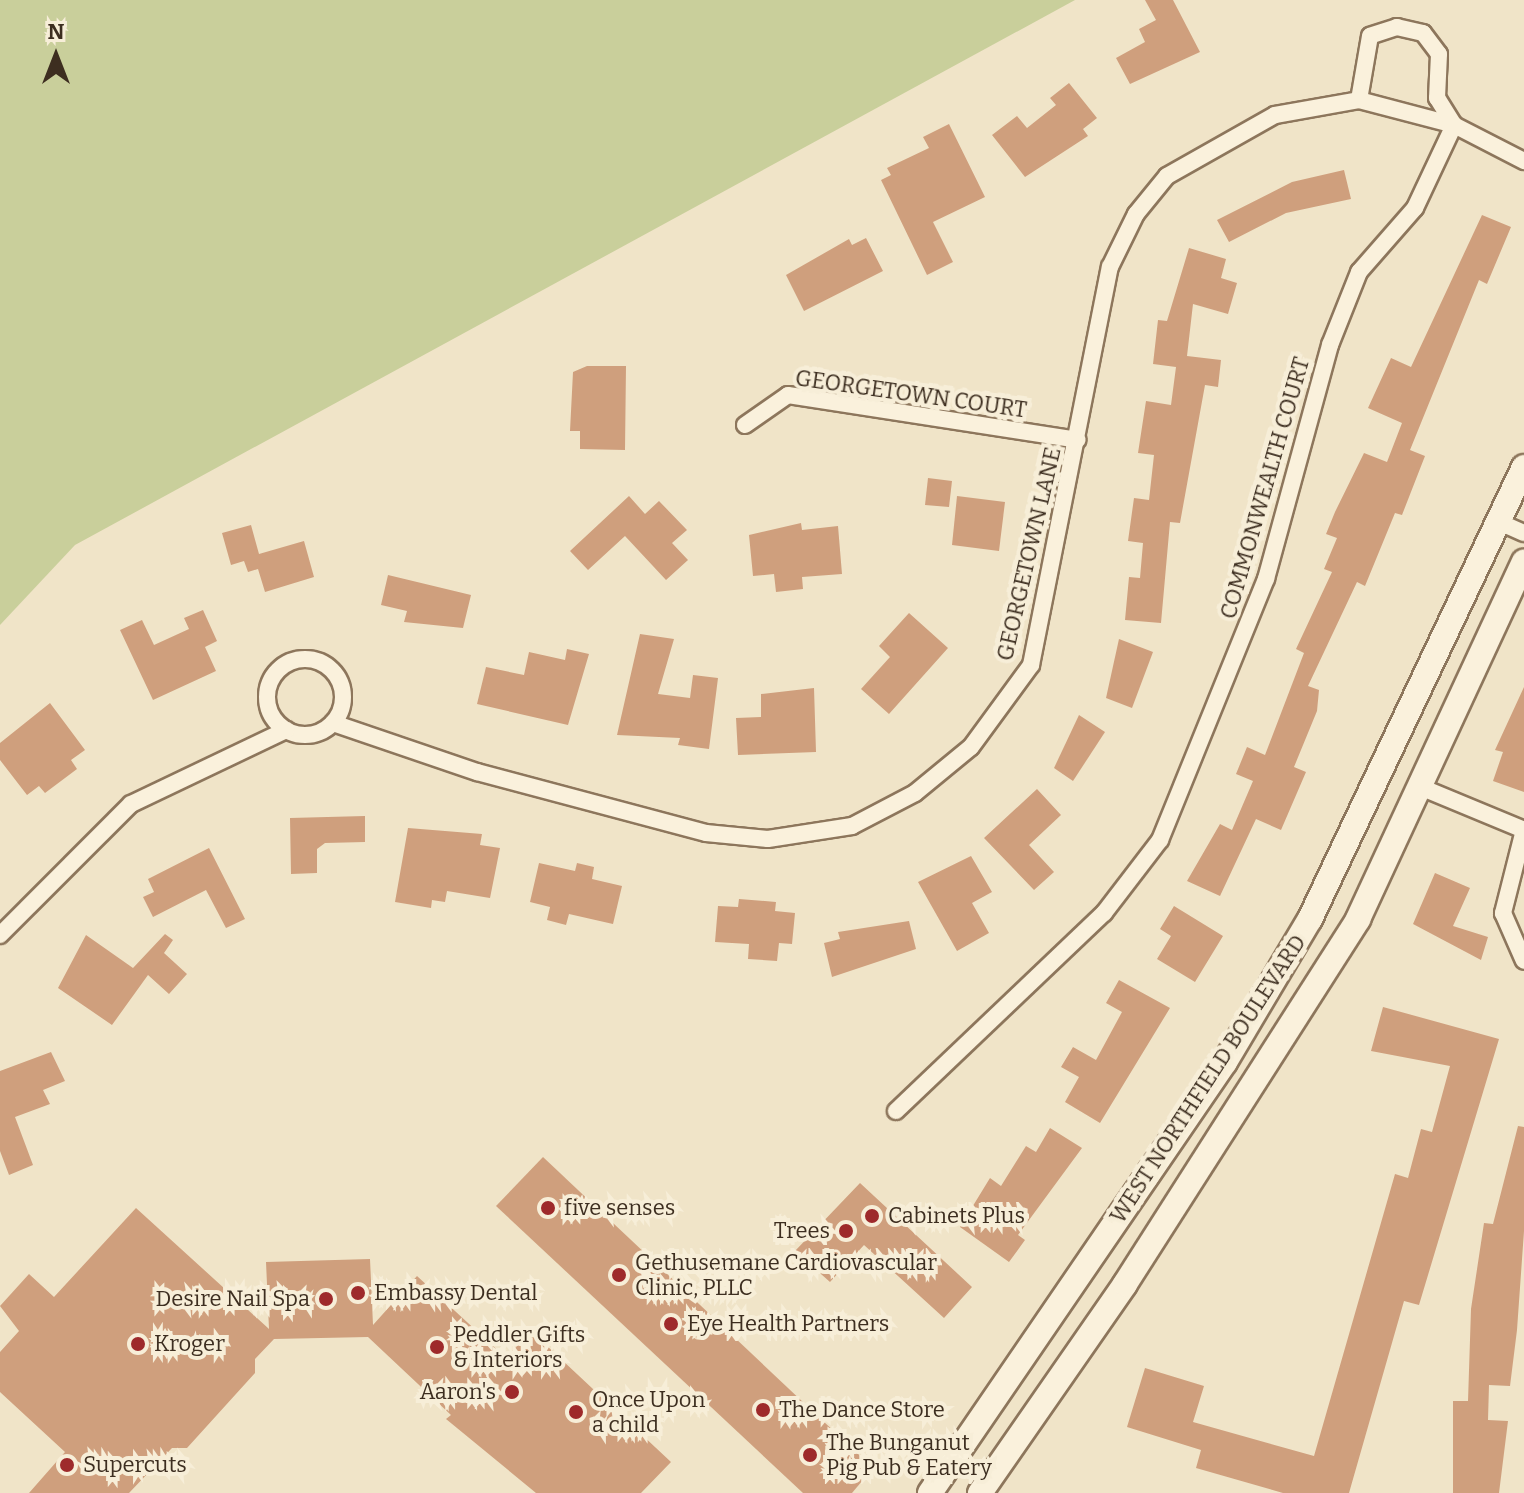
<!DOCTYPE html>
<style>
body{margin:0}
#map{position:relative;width:1524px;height:1493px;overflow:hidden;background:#f0e4c8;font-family:Bitter,serif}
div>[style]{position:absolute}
.green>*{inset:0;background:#c9cf9b}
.building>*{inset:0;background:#cf9f7d}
.roads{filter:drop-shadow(2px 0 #8d765c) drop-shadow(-2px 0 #8d765c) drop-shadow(0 2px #8d765c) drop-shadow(0 -2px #8d765c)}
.street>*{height:16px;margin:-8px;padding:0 8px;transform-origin:8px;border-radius:8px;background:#faf1dc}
.street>.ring{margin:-8px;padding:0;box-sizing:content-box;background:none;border:16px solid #faf1dc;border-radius:50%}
.secondary>*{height:24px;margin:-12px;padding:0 12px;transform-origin:12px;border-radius:12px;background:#faf1dc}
.dots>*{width:22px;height:22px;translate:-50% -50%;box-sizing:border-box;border:4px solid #f7eed8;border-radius:50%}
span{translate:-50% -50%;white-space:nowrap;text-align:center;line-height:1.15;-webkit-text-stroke:8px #f7eed8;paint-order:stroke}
.street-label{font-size:22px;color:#3d2e20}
.poi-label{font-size:22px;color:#3d2e20}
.left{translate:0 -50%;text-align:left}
.right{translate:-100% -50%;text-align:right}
.north{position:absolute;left:16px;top:16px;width:80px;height:80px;-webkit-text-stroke:6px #f7eed8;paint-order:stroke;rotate:0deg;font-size:22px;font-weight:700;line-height:32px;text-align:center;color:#3d2e20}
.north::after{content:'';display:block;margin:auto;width:28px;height:36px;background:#3d2e20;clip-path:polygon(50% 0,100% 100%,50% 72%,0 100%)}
</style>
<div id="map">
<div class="green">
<i style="clip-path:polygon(0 0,1075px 0,75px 545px,0 625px)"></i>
</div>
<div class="building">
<i style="clip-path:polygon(1145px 0,1173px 0,1200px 52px,1130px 84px,1116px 58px,1145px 42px,1139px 29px,1156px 20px)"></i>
<i style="clip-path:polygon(1069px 83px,1097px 118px,1083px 129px,1088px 136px,1025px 177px,992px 135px,1017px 116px,1027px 128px,1056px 105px,1050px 98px)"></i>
<i style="clip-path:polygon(949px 124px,985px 197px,933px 222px,953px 262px,927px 275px,881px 180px,891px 175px,887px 168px,929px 148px,923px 137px)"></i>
<i style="clip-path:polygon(1344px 170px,1351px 199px,1286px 213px,1229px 242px,1217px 220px,1292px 182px)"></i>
<i style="clip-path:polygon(1482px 215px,1511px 227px,1487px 284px,1479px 280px,1410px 450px,1425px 456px,1402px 515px,1395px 513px,1365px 586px,1357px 582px,1308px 686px,1319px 690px,1317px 711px,1294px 767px,1306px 772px,1281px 830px,1256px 819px,1220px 896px,1187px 881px,1220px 824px,1232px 830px,1253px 781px,1236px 774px,1247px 747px,1265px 755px,1304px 653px,1296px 649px,1332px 572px,1324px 569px,1337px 538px,1326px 534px,1335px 512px,1364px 453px,1387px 462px,1402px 423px,1368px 408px,1391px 358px,1411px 367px)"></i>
<i style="clip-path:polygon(866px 238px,883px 271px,804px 311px,786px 275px,849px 239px,852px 245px)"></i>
<i style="clip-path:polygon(1189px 248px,1226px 259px,1221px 278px,1237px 283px,1228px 314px,1193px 304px,1187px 356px,1221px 360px,1218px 387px,1205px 385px,1180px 523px,1170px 522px,1161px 623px,1125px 620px,1129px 577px,1140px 578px,1143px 543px,1128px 541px,1134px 498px,1149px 500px,1154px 455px,1138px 453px,1146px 401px,1171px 405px,1176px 367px,1153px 364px,1158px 320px,1167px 321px)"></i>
<i style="clip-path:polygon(587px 366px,626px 366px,625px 450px,580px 449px,580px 431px,570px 431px,573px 372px)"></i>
<i style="clip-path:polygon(928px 478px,952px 481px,949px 507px,925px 505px)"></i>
<i style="clip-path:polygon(629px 496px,645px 514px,659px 501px,687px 530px,672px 543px,688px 560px,666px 580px,625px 536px,588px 570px,570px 551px)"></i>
<i style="clip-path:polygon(957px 496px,1005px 502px,999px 551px,952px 545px)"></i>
<i style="clip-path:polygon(801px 523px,802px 530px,838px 526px,842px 574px,802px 577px,803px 589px,776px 592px,774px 574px,753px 576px,749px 535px)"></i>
<i style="clip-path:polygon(251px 525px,259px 554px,304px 541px,314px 577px,265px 592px,258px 569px,248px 572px,244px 561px,231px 565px,222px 533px)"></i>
<i style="clip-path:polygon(388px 575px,471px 595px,463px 628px,404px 622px,407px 611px,381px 605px)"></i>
<i style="clip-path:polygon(203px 610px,217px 641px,205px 647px,216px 671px,153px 700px,120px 630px,142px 620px,154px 645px,189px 629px,184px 618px)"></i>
<i style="clip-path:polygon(909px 613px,948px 648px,889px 714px,861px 689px,890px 657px,879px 646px)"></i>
<i style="clip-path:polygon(640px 634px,674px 639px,658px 694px,690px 698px,693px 675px,718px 678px,709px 749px,678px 745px,680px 738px,617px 735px)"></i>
<i style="clip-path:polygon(1119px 639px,1153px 652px,1132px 708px,1106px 698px)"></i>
<i style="clip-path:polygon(567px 649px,589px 654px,568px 725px,477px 704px,486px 667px,524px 675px,529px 652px,565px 660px)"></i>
<i style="clip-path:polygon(1524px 687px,1524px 792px,1493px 781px,1503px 752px,1495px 750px)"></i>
<i style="clip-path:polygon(814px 688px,816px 752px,738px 755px,736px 718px,761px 717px,761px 694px)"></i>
<i style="clip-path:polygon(50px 703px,85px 750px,71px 760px,77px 769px,45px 793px,39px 786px,27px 795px,0 760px,0 743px)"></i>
<i style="clip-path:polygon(1079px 715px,1105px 732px,1073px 781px,1054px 768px)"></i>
<i style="clip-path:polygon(1037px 789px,1061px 815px,1029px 845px,1054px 872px,1034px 890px,984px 838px)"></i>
<i style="clip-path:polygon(365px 816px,365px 842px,325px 843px,317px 849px,317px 873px,291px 874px,290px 818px)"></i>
<i style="clip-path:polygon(408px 828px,482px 834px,480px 845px,500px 848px,490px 898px,447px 891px,445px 902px,432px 900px,431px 908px,395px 902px)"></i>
<i style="clip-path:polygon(209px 848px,245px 919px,226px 928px,206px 890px,153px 917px,143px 897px,154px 892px,148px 879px)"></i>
<i style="clip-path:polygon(971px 856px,992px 892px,972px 903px,989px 933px,957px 951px,918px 882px)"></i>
<i style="clip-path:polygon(539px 863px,575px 871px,577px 863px,594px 867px,592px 879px,622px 886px,613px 924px,569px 914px,566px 925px,547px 920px,550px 907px,530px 902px)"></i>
<i style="clip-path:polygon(1435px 873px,1470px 888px,1453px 926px,1488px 937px,1481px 960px,1413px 924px)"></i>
<i style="clip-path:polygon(739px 899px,776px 902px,775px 911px,795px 913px,792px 944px,779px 943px,777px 961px,748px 959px,749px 944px,715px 942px,718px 906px,738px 907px)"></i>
<i style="clip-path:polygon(1174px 906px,1223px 936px,1195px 982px,1157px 959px,1171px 936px,1160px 929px)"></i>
<i style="clip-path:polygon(909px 921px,916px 949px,832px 977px,824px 943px,840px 939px,838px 932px)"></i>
<i style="clip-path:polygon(165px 934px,173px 940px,164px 953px,187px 974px,169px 994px,148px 975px,112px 1025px,58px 988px,86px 935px,133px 968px)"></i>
<i style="clip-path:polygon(1119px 980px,1170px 1008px,1100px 1123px,1065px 1102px,1079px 1077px,1061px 1067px,1073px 1047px,1096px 1060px,1122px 1012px,1106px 1003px)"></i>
<i style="clip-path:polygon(1383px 1007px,1499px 1039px,1419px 1305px,1404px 1301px,1349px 1493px,1283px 1493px,1196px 1468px,1201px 1450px,1127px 1427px,1145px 1368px,1204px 1386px,1193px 1422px,1314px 1456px,1395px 1174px,1408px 1178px,1421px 1129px,1432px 1132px,1450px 1066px,1371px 1051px)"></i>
<i style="clip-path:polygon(51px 1052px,65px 1081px,43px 1090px,50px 1104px,15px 1117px,33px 1165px,9px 1175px,0 1151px,0 1071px)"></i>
<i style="clip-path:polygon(1518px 1126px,1524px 1127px,1524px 1231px,1517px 1330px,1510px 1386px,1489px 1385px,1488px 1420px,1508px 1421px,1499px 1493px,1453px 1493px,1453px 1401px,1468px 1401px,1471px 1309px,1484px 1223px,1493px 1224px)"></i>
<i style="clip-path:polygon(1050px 1128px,1082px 1148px,1018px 1235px,1025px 1240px,1009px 1262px,960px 1227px,990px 1178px,1001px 1186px,1026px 1146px,1036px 1152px)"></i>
<i style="clip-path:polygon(543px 1157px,873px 1468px,852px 1493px,803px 1493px,496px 1206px)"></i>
<i style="clip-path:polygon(860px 1183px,972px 1287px,944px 1318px,864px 1245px,830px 1282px,795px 1251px)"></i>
<i style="clip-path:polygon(136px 1208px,269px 1329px,266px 1262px,370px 1259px,373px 1325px,417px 1276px,506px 1358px,531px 1331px,671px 1462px,641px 1493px,536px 1493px,446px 1419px,451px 1415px,368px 1337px,274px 1339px,255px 1359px,255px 1373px,187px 1448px,172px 1448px,129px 1493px,29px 1493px,65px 1452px,0 1392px,0 1352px,19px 1331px,0 1306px,29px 1274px,54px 1297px)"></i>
</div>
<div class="roads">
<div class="street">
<i style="left:745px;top:425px;width:52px;rotate:-34.9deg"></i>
<i style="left:788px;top:395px;width:293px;rotate:8.8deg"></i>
<i style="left:1499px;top:522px;width:27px;rotate:24deg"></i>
<i class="ring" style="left:267px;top:659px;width:60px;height:60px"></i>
<i style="left:333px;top:723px;width:152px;rotate:18.8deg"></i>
<i style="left:477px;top:772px;width:237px;rotate:14.9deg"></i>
<i style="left:706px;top:833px;width:62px;rotate:5.5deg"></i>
<i style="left:768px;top:839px;width:85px;rotate:-8.8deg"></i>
<i style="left:852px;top:826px;width:71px;rotate:-27.6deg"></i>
<i style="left:915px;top:793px;width:72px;rotate:-39.4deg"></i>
<i style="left:971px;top:747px;width:102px;rotate:-53.8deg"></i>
<i style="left:1031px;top:665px;width:406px;rotate:-78.8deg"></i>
<i style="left:1110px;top:267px;width:59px;rotate:-63.9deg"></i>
<i style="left:1136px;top:214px;width:49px;rotate:-50.8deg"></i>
<i style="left:1167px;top:176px;width:124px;rotate:-29.5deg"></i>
<i style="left:1275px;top:115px;width:85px;rotate:-10.1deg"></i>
<i style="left:1359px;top:100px;width:98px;rotate:14.7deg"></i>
<i style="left:1454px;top:125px;width:79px;rotate:27.2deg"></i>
<i style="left:1418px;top:786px;width:115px;rotate:22.5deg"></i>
<i style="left:1524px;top:830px;width:86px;rotate:104.2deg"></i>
<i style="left:1503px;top:913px;width:52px;rotate:66.4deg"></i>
<i style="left:0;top:935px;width:185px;rotate:-45deg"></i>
<i style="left:131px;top:804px;width:172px;rotate:-25.5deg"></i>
<i style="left:896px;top:1111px;width:287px;rotate:-43.6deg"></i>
<i style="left:1104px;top:913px;width:92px;rotate:-52.5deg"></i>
<i style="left:1160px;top:840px;width:282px;rotate:-67.9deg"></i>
<i style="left:1266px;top:579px;width:243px;rotate:-74.7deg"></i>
<i style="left:1330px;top:345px;width:79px;rotate:-68.3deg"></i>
<i style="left:1359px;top:272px;width:85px;rotate:-48.8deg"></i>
<i style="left:1415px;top:208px;width:92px;rotate:-64.8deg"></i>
<i style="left:1454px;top:125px;width:32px;rotate:-122deg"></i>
<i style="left:1437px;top:98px;width:44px;rotate:-87.4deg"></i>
<i style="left:1439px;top:54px;width:26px;rotate:-127deg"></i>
<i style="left:1423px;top:33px;width:27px;rotate:-167deg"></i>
<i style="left:1397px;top:27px;width:28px;rotate:162deg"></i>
<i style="left:1370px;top:36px;width:65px;rotate:99.8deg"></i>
</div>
<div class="secondary">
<i style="left:930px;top:1493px;width:522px;rotate:-55.61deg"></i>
<i style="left:1225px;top:1062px;width:166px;rotate:-59.3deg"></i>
<i style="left:1310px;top:919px;width:500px;rotate:-64.66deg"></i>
<i style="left:980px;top:1493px;width:254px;rotate:-55.2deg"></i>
<i style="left:1125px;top:1284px;width:433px;rotate:-57.4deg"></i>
<i style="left:1358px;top:919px;width:394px;rotate:-65.1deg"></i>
</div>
</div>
<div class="dots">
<i style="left:548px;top:1208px;background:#9e2a2b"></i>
<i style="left:872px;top:1216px;background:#9e2a2b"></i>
<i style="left:846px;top:1231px;background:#9e2a2b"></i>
<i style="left:619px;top:1275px;background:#9e2a2b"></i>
<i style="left:358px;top:1293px;background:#9e2a2b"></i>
<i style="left:326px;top:1299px;background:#9e2a2b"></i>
<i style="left:671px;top:1324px;background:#9e2a2b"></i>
<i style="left:138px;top:1344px;background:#9e2a2b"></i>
<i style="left:437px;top:1347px;background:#9e2a2b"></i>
<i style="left:512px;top:1392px;background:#9e2a2b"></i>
<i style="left:763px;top:1410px;background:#9e2a2b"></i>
<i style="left:576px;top:1412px;background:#9e2a2b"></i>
<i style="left:810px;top:1455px;background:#9e2a2b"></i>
<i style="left:67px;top:1465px;background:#9e2a2b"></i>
</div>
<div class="street-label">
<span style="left:911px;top:394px;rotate:8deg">GEORGETOWN COURT</span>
<span style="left:1265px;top:488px;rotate:-74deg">COMMONWEALTH COURT</span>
<span style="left:1029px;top:554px;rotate:-77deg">GEORGETOWN LANE</span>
<span style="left:1208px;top:1079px;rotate:-57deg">WEST NORTHFIELD BOULEVARD</span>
</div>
<div class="poi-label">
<span class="left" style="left:564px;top:1208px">five senses</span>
<span class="left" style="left:888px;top:1216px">Cabinets Plus</span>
<span class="right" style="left:830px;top:1231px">Trees</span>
<span class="left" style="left:635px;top:1275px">Gethusemane Cardiovascular<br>Clinic, PLLC</span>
<span class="left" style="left:374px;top:1293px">Embassy Dental</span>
<span class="right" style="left:310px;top:1299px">Desire Nail Spa</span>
<span class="left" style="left:687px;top:1324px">Eye Health Partners</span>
<span class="left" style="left:453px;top:1347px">Peddler Gifts<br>&amp; Interiors</span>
<span class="left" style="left:154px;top:1344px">Kroger</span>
<span class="right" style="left:496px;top:1392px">Aaron's</span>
<span class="left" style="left:592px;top:1412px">Once Upon<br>a child</span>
<span class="left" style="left:779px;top:1410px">The Dance Store</span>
<span class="left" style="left:826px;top:1455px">The Bunganut<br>Pig Pub &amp; Eatery</span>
<span class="left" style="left:83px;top:1465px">Supercuts</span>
</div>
<div class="north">N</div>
</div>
